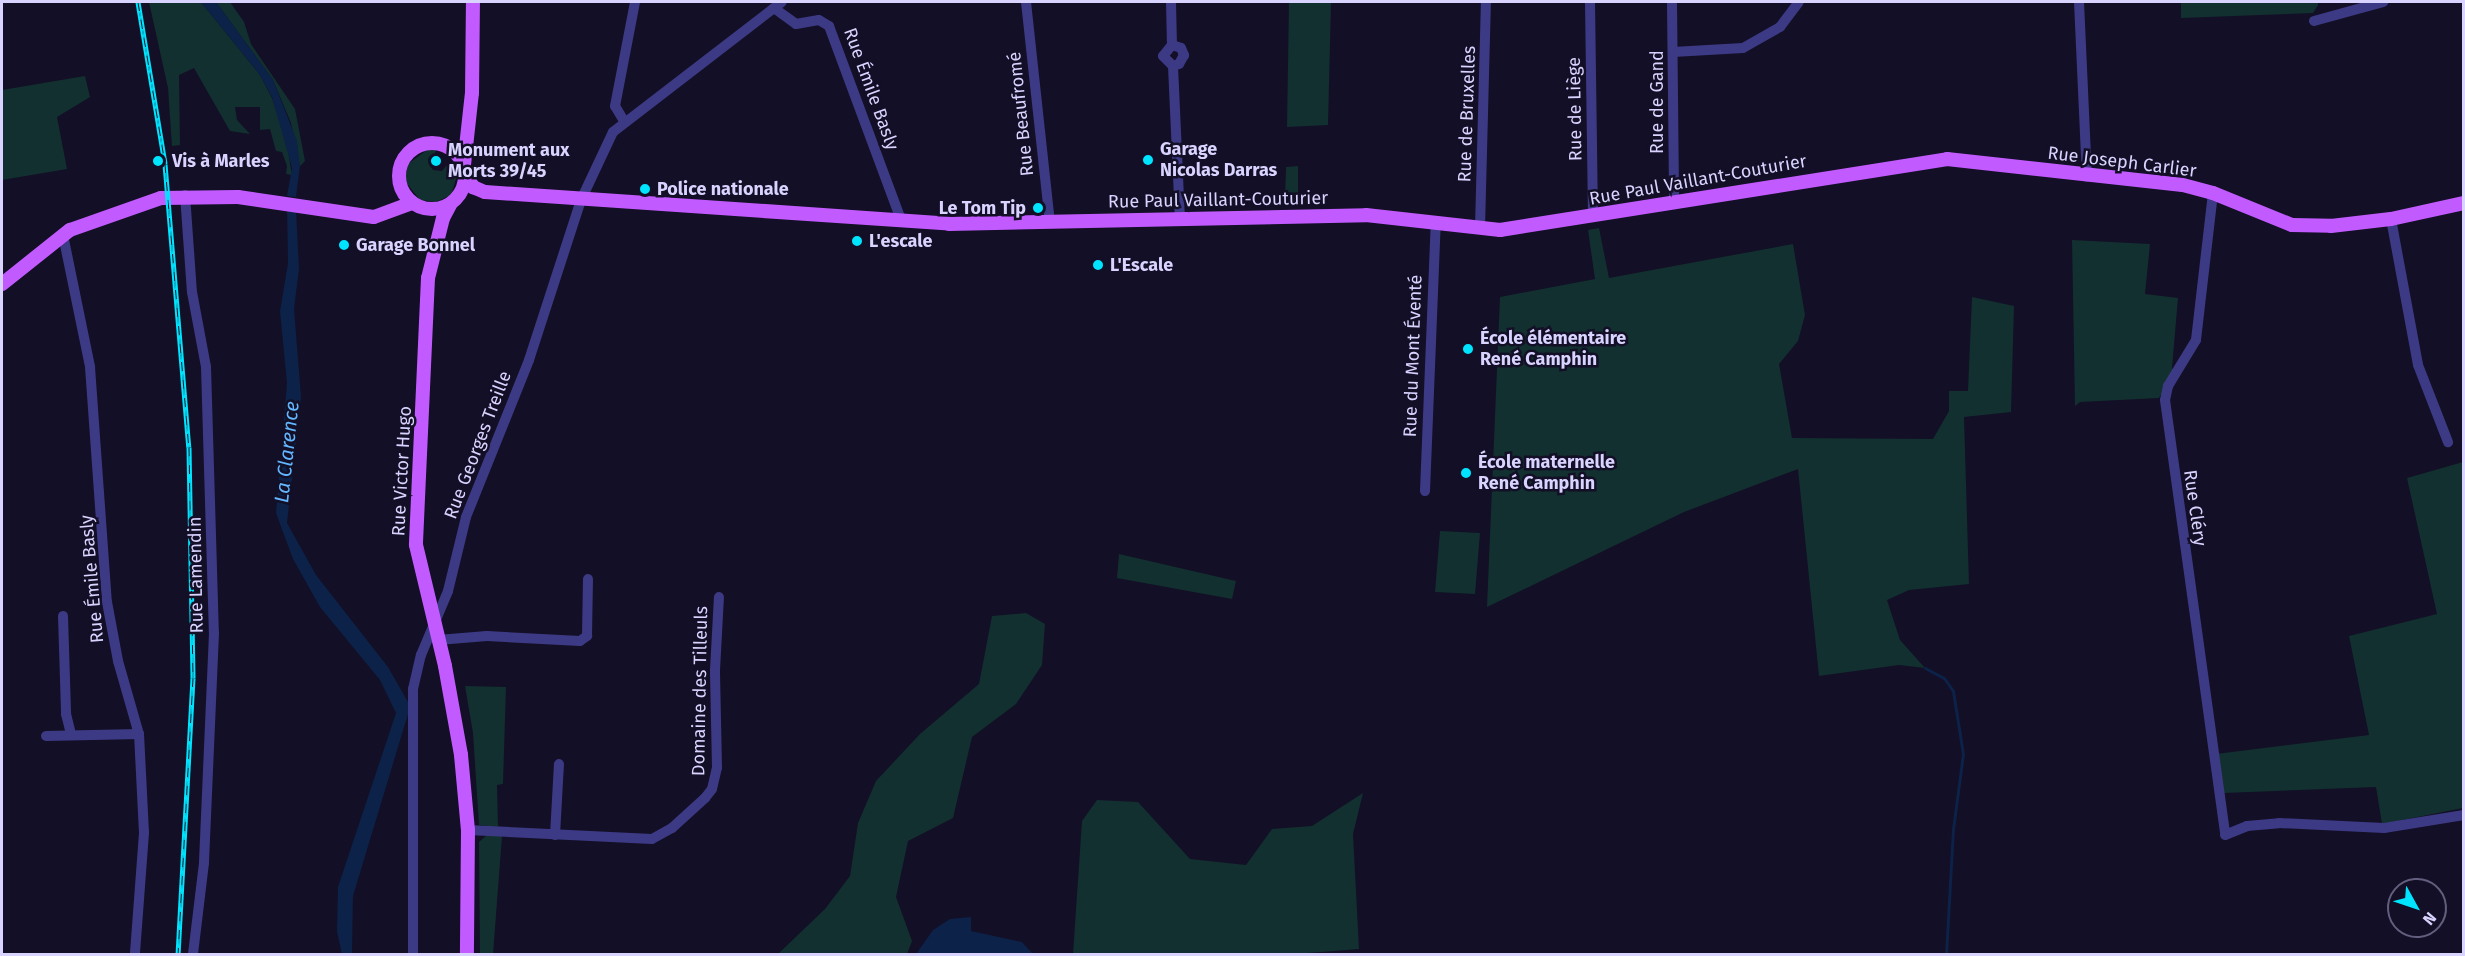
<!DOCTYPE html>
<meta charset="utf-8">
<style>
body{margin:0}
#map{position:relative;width:2465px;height:956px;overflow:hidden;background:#130f26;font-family:"Fira Sans",sans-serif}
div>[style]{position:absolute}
.green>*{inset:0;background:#12302f}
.water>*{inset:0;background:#0c2248}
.stream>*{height:3px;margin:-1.5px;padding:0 1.5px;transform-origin:1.5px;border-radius:1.5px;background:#0c2248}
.minor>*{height:10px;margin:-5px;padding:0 5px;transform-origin:5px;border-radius:5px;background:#3d3a85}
.major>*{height:14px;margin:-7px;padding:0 7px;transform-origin:7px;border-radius:7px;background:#c25bff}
.major>.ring{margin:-7px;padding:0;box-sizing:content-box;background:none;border:14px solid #c25bff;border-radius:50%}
.rail>*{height:5px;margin-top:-2.5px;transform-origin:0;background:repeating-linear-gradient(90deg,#130f26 0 9px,#00e5ff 0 18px);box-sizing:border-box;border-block:2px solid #00e5ff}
.dots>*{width:16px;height:16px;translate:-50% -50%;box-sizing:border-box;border:3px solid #130f26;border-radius:50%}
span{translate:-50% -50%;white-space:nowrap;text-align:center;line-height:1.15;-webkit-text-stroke:5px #130f26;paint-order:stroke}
.street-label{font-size:18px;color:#d9d4ff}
.poi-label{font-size:18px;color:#d9d4ff;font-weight:700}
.left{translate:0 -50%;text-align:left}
.right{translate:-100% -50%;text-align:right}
.water-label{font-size:20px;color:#62b6ff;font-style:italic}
.frame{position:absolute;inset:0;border:3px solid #d9d4ff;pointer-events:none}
.north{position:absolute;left:2387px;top:878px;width:60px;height:60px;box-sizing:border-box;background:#130f26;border:2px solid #625e7d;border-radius:50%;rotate:130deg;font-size:16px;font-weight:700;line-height:24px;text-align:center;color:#d9d4ff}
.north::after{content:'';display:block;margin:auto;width:21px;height:27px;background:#00e5ff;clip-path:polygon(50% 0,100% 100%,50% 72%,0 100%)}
</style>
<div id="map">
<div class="green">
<i style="clip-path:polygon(149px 2px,201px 2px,260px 75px,272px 98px,286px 140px,292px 175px,286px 174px,287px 166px,282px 152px,276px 151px,270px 129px,260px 130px,260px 107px,235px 107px,237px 120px,250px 134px,230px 131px,194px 68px,179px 75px,180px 145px,172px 146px,168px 88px)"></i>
<i style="clip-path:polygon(216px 2px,230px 2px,244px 22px,251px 44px,295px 109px,305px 161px,300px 166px,291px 123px,273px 80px)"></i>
<i style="clip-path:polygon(1289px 2px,1331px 2px,1328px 125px,1287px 127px)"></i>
<i style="clip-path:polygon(2181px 2px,2318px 2px,2318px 5px,2313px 13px,2181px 18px)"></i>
<i style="clip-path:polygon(85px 76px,90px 97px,57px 117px,67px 169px,2px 180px,2px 90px)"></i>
<i style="clip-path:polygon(427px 150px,436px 150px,430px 166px,433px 170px,442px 171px,448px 164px,455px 164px,458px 172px,451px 195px,436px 202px,420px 200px,405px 181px,408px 164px)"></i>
<i style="clip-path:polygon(1298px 166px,1298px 200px,1285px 200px,1286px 167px)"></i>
<i style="clip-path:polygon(1599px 228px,1609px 278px,1793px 244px,1805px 315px,1798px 341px,1779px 364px,1792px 438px,1933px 439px,1949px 411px,1949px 391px,1968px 391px,1972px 297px,2014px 306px,2011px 412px,1964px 417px,1969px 584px,1909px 590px,1887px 600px,1900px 640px,1925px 668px,1899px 665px,1819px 676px,1798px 469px,1684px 512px,1487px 607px,1500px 297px,1595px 279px,1588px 230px)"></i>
<i style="clip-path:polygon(2072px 240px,2150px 244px,2145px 294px,2178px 298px,2172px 368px,2175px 372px,2159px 398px,2080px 402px,2075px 406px)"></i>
<i style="clip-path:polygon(2463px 462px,2463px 808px,2382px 824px,2376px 787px,2224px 793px,2216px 754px,2369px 735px,2349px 636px,2437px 614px,2407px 478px)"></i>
<i style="clip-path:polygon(1440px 531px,1480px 533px,1475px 594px,1435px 592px)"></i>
<i style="clip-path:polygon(1119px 554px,1236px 581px,1232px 599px,1117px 578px)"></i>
<i style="clip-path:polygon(1026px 613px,1045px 624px,1042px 665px,1016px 704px,972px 737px,953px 818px,908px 841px,896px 897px,912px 941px,907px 954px,778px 954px,825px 909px,850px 876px,858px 823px,876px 781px,920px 734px,979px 684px,992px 616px)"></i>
<i style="clip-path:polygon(465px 686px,506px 687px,503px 784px,497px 785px,498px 827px,479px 825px,473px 733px)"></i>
<i style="clip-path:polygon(1363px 793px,1353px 834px,1359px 949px,1295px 954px,1073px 954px,1082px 821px,1097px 800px,1138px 802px,1190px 859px,1246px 865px,1272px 829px,1312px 826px)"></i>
<i style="clip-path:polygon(487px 835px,502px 836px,493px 954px,480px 954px,479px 842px)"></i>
</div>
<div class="water">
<i style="clip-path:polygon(201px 2px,216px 2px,273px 80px,297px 141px,300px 166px,296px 197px,287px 196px,292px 168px,272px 97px,260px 75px)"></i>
<i style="clip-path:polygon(287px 208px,296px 209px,299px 269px,294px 309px,301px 397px,287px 523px,316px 575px,388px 667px,408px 702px,408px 714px,353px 896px,352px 954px,342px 954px,337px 932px,338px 887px,396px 713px,380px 680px,320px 607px,293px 559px,276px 513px,287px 383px,280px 311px,288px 263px)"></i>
<i style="clip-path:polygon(971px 917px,971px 931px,1022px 942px,1033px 954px,916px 954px,933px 930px,950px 919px)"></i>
</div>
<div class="stream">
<i style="left:1925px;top:668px;width:21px;rotate:28deg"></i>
<i style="left:1944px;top:678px;width:16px;rotate:55deg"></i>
<i style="left:1953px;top:691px;width:64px;rotate:81deg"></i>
<i style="left:1963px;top:754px;width:76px;rotate:97.6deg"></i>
<i style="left:1953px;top:829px;width:125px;rotate:93.2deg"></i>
</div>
<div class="minor">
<i style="left:1026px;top:2px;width:222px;rotate:83.8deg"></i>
<i style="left:1171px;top:2px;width:43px;rotate:88.7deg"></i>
<i style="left:1590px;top:2px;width:214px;rotate:89.2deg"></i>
<i style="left:1672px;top:2px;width:200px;rotate:89.4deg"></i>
<i style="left:2079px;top:2px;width:175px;rotate:87.4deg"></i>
<i style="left:774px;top:8px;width:27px;rotate:36deg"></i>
<i style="left:796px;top:24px;width:23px;rotate:-10deg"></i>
<i style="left:819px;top:20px;width:12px;rotate:31deg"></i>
<i style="left:829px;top:26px;width:209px;rotate:69.6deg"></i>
<i style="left:2314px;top:21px;width:72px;rotate:-15.4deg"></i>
<i style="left:1172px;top:45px;width:9px;rotate:18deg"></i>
<i style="left:1181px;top:48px;width:8px;rotate:67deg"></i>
<i style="left:1184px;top:55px;width:10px;rotate:119deg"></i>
<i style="left:1179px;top:64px;width:6px;rotate:162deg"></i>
<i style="left:1172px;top:45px;width:14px;rotate:129deg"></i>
<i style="left:1163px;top:56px;width:14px;rotate:45deg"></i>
<i style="left:1673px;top:52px;width:70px;rotate:-3.3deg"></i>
<i style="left:1743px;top:48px;width:43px;rotate:-29.6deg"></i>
<i style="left:1780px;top:27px;width:31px;rotate:-53deg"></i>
<i style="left:1173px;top:66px;width:152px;rotate:87.4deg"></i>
<i style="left:624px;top:121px;width:17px;rotate:-121deg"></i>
<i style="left:615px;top:106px;width:106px;rotate:-79.1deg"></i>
<i style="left:2213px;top:193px;width:148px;rotate:96.6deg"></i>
<i style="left:2196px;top:340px;width:54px;rotate:121.3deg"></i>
<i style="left:2168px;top:386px;width:14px;rotate:102deg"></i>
<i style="left:2165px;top:400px;width:439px;rotate:82.1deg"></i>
<i style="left:2225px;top:835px;width:24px;rotate:-22deg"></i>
<i style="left:2247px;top:826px;width:32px;rotate:-5deg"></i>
<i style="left:2279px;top:823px;width:105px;rotate:2.7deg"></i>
<i style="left:2384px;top:828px;width:81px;rotate:-9.2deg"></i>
<i style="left:185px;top:195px;width:97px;rotate:85.9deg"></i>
<i style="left:192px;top:292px;width:76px;rotate:79.4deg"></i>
<i style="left:206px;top:367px;width:266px;rotate:88.3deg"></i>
<i style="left:214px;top:633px;width:230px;rotate:92.5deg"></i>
<i style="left:204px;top:863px;width:92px;rotate:96.9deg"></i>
<i style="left:2391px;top:219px;width:148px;rotate:79.5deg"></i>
<i style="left:2418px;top:365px;width:83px;rotate:68.7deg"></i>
<i style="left:1480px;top:228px;width:226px;rotate:-88.5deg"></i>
<i style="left:63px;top:235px;width:135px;rotate:78.4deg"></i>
<i style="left:90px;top:367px;width:236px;rotate:85.9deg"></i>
<i style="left:107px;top:602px;width:60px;rotate:79.4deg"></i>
<i style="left:118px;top:661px;width:76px;rotate:74deg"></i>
<i style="left:139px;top:734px;width:99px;rotate:87.1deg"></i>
<i style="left:144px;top:833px;width:121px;rotate:94.3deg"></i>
<i style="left:1425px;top:491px;width:269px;rotate:-87.7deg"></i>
<i style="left:63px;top:616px;width:98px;rotate:88.2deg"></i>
<i style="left:66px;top:714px;width:21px;rotate:76deg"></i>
<i style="left:438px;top:640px;width:49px;rotate:-4.7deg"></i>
<i style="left:487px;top:636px;width:93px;rotate:3.1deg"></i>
<i style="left:580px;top:641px;width:9px;rotate:-36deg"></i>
<i style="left:587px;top:636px;width:57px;rotate:-89deg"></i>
<i style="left:46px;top:736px;width:93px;rotate:-1.2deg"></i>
<i style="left:468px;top:830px;width:184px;rotate:2.8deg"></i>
<i style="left:652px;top:839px;width:23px;rotate:-29deg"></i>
<i style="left:672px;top:828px;width:45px;rotate:-42.3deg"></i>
<i style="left:705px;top:798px;width:11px;rotate:-52deg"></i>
<i style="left:712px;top:789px;width:22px;rotate:-77deg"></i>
<i style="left:717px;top:768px;width:98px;rotate:-91.2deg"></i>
<i style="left:715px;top:670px;width:73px;rotate:-86.9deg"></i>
<i style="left:555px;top:835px;width:71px;rotate:-86.8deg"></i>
<i style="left:413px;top:954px;width:265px;rotate:-90deg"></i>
<i style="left:413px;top:689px;width:35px;rotate:-77deg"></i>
<i style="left:421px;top:655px;width:69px;rotate:-67.1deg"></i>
<i style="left:448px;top:591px;width:76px;rotate:-76.3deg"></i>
<i style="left:466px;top:517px;width:169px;rotate:-68.1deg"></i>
<i style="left:529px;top:360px;width:168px;rotate:-72deg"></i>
<i style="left:581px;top:200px;width:75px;rotate:-64.8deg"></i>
<i style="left:613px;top:132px;width:213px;rotate:-37.6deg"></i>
</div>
<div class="major">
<i class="ring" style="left:399px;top:143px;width:52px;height:52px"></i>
<i style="left:464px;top:165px;width:72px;rotate:-83.7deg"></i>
<i style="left:472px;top:93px;width:91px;rotate:-89.4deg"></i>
<i style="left:466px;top:174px;width:15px;rotate:62deg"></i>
<i style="left:473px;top:187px;width:13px;rotate:23deg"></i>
<i style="left:485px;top:192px;width:465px;rotate:3.9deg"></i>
<i style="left:949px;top:224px;width:417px;rotate:-1.2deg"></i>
<i style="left:1366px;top:215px;width:135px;rotate:6.4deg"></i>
<i style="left:1500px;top:230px;width:453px;rotate:-9deg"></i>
<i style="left:1947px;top:159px;width:237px;rotate:6.3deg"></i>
<i style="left:2183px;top:185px;width:31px;rotate:15deg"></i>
<i style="left:2213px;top:193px;width:85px;rotate:22.1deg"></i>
<i style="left:2292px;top:225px;width:39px;rotate:1deg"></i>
<i style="left:2331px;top:226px;width:60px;rotate:-6.7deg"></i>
<i style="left:2391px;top:219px;width:75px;rotate:-12.4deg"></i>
<i style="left:450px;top:205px;width:15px;rotate:118deg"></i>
<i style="left:443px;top:218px;width:62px;rotate:104deg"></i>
<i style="left:428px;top:278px;width:267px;rotate:92.6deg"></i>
<i style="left:416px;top:545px;width:124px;rotate:76.5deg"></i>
<i style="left:445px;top:666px;width:90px;rotate:79.8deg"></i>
<i style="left:461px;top:755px;width:75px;rotate:84.7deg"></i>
<i style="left:468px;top:830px;width:124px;rotate:90.5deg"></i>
<i style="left:2px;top:284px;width:87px;rotate:-38.5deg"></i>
<i style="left:70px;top:230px;width:96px;rotate:-19.4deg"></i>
<i style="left:161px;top:198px;width:77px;rotate:-0.7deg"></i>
<i style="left:238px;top:197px;width:137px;rotate:8.4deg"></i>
<i style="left:374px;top:217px;width:40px;rotate:-20.2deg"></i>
</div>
<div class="rail">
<i style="left:138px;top:2px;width:164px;rotate:80.5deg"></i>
<i style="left:165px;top:164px;width:284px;rotate:85.2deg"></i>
<i style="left:189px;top:447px;width:231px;rotate:89deg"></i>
<i style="left:193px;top:678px;width:276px;rotate:93.1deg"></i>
</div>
<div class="dots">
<i style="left:1148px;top:160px;background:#00e5ff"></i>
<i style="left:158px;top:161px;background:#00e5ff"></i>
<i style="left:436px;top:161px;background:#00e5ff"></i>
<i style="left:645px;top:189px;background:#00e5ff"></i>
<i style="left:1038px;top:208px;background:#00e5ff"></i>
<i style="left:857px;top:241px;background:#00e5ff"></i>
<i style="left:344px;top:245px;background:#00e5ff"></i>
<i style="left:1098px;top:265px;background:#00e5ff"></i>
<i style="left:1468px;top:349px;background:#00e5ff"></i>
<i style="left:1466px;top:473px;background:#00e5ff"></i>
</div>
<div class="street-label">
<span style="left:871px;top:89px;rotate:70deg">Rue Émile Basly</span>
<span style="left:1657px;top:102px;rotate:-90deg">Rue de Gand</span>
<span style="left:1575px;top:109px;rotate:-91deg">Rue de Liège</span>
<span style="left:1021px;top:114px;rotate:-96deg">Rue Beaufromé</span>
<span style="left:1467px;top:114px;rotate:-88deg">Rue de Bruxelles</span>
<span style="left:2122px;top:162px;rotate:7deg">Rue Joseph Carlier</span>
<span style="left:1698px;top:180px;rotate:-10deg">Rue Paul Vaillant-Couturier</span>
<span style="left:1218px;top:200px;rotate:-1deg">Rue Paul Vaillant-Couturier</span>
<span style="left:1413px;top:356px;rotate:-88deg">Rue du Mont Éventé</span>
<span style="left:478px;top:445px;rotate:-69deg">Rue Georges Treille</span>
<span style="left:402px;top:471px;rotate:-87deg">Rue Victor Hugo</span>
<span style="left:2195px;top:508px;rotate:82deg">Rue Cléry</span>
<span style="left:196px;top:575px;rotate:-91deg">Rue Lamendin</span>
<span style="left:92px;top:579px;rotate:-95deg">Rue Émile Basly</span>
<span style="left:700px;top:691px;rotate:-89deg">Domaine des Tilleuls</span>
</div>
<div class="poi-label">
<span class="left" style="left:1160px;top:160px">Garage<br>Nicolas Darras</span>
<span class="left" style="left:448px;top:161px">Monument aux<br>Morts 39/45</span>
<span class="left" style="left:172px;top:161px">Vis à Marles</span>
<span class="left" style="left:657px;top:189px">Police nationale</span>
<span class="right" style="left:1026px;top:208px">Le Tom Tip</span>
<span class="left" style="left:869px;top:241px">L'escale</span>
<span class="left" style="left:356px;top:245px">Garage Bonnel</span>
<span class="left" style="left:1110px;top:265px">L'Escale</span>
<span class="left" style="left:1480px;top:349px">École élémentaire<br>René Camphin</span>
<span class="left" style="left:1478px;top:473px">École maternelle<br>René Camphin</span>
</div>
<div class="water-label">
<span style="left:287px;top:452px;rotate:-84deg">La Clarence</span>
</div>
<div class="frame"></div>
<div class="north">N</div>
</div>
